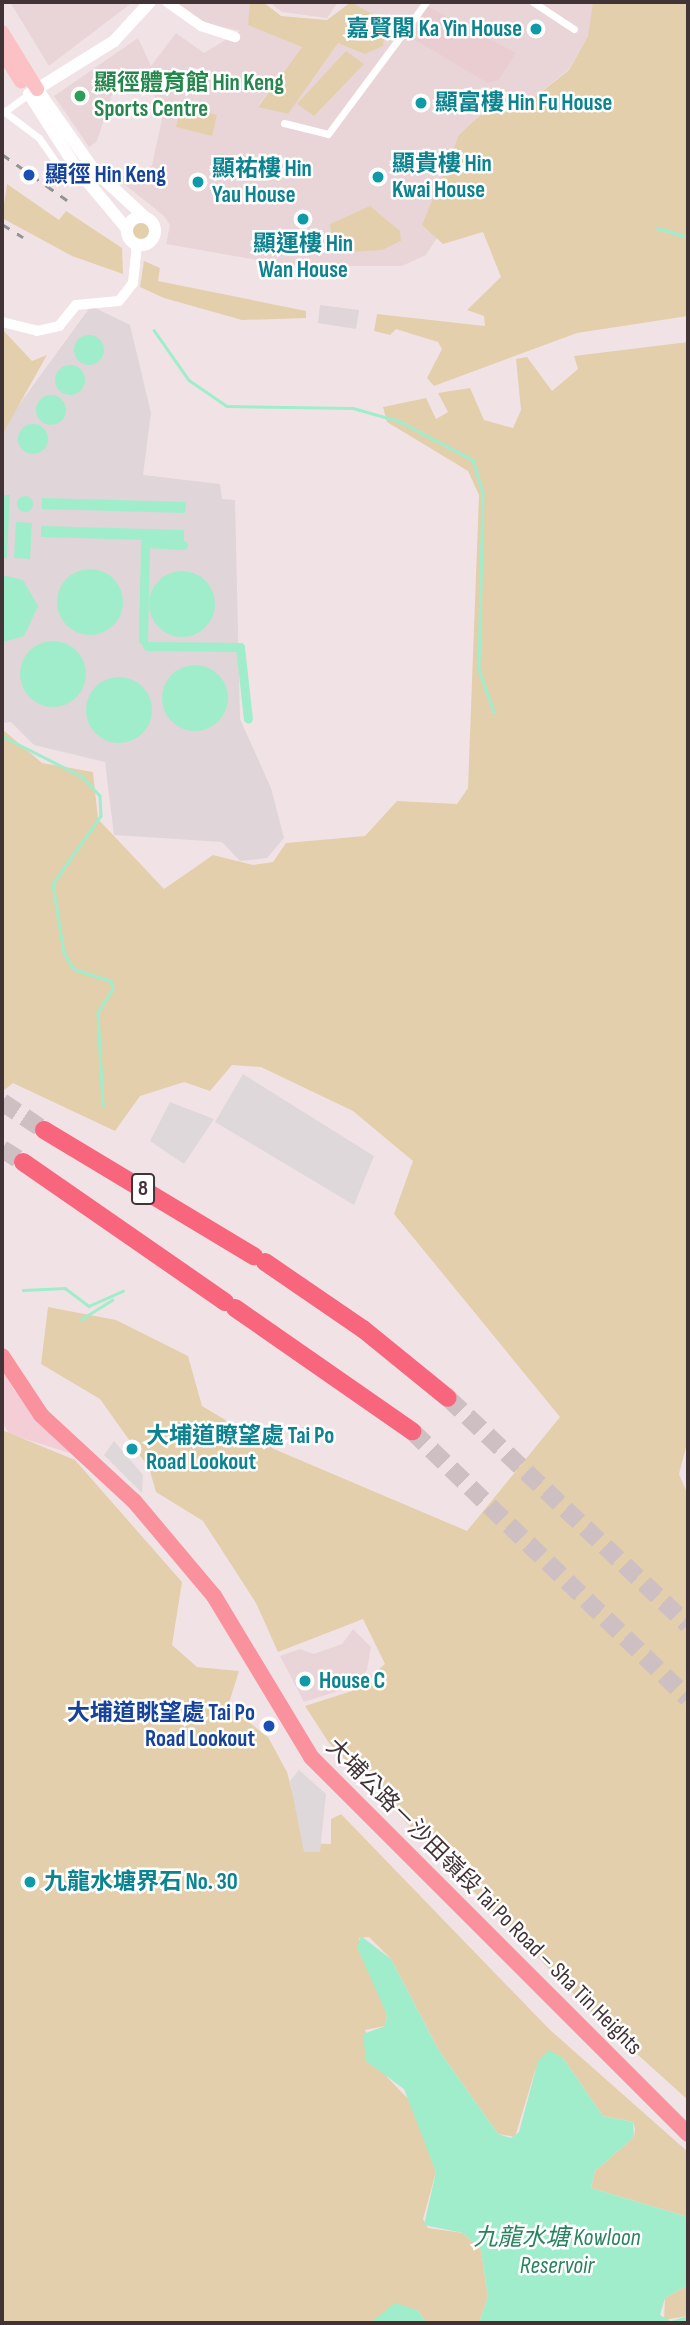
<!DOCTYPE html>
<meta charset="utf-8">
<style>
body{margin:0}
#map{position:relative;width:690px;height:2325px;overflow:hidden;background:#f1e3e5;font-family:"Sofia Sans Condensed","Noto Sans TC",sans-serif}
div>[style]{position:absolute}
.residential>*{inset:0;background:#e9d5d8}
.commercial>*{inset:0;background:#f3ced7}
.industrial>*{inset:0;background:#e0d5d8}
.education>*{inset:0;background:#eacdd0}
.green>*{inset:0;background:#e4cfac}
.round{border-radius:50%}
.parking>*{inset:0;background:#ded8da}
.water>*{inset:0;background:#a0edcc}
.stream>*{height:2.5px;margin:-1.25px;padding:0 1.25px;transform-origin:1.25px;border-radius:1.25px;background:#a0edcc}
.canal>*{height:9px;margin:-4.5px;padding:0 4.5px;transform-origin:4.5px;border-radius:4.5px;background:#a0edcc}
.motorway-tunnel>*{height:18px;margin-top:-9px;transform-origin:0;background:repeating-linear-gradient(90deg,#cec0c2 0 18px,transparent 0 27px)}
.pedestrian>*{height:7px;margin:-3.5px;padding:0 3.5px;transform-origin:3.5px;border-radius:3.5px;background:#fff}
.minor>*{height:10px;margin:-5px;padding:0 5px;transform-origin:5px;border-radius:5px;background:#fff}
.tertiary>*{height:12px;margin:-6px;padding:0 6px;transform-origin:6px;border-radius:6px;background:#fff}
.tertiary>.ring{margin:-6px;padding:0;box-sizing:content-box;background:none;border:12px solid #fff;border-radius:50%}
.secondary>*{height:14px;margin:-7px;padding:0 7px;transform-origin:7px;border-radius:7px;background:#fcc1c5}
.primary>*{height:16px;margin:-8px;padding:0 8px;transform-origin:8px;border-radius:8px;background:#fa929e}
.motorway>*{height:18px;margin:-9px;padding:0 9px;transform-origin:9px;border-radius:9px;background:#f8667e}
.rail>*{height:2.5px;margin-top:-1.25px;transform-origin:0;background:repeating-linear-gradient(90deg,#939393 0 9px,transparent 0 18px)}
.dots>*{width:19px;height:19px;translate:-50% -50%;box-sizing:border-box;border:4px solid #fff;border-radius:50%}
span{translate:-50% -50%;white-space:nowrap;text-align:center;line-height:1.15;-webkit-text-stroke:5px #fff;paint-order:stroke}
.shield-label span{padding:2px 5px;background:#fff;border:2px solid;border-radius:5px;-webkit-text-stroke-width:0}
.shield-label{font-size:21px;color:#423337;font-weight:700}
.culture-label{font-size:23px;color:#0d838f;font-weight:700}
.right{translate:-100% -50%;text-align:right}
.left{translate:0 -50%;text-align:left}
.leisure-label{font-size:23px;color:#27864d;font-weight:700}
.transit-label{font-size:23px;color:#164399;font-weight:700}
.street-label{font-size:23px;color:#423337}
.water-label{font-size:24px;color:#2a835f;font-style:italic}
.frame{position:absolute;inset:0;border:4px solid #423337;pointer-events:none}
</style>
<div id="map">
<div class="residential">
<i style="clip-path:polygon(10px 2px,133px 2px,49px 66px)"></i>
<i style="clip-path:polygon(175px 2px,252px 2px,248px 25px,296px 39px,302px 47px,258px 106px,287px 114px,354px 2px,593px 2px,594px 11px,588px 36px,569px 69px,521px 108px,426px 255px,402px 266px,291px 266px,166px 244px,170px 225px,164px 216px,114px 176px,139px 177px,152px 165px,162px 119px,154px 95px,131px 86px,112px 95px,97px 141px,89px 147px,54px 96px,138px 38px,151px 66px,176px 33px,204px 53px,240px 31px,186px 18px)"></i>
<i style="clip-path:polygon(269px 2px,338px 2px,327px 18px,282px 12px)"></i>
<i style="clip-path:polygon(353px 1629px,371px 1647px,367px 1670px,351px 1687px,304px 1702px,280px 1656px,300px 1649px,314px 1654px,342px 1644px)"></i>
</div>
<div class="commercial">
<i style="clip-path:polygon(2px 1370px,14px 1390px,76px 1455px,9px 1434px,2px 1421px)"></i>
</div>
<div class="industrial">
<i style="clip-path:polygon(320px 305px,359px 310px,356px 329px,318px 323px)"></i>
<i style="clip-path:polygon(91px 306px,130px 325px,151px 413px,143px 475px,220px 484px,222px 499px,235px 500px,240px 719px,271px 788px,284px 838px,267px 858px,240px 861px,222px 842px,114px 835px,105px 762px,34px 745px,11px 722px,2px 723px,2px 428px)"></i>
</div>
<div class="education">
<i style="clip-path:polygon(427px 6px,516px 53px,498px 80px,488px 83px,410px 37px)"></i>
</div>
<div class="green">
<i style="clip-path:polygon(250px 2px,263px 2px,281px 16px,327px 20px,351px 2px,386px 22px,383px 46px,365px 54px,338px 43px,288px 114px,258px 107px,302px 47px,248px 25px)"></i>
<i style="clip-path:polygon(593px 2px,688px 2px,688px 316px,577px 333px,434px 386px,427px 378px,442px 349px,438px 342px,396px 329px,390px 335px,374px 331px,377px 314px,485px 326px,484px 316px,467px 310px,501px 277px,483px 232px,443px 244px,422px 225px,459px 135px,499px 98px,521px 108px,569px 70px,588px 36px)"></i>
<i style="clip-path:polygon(346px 51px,364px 64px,314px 116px,297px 104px)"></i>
<i style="clip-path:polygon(181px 106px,217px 115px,212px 136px,176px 127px)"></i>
<i style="clip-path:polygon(7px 184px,59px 220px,66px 211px,122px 248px,123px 274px,72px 256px,2px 218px)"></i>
<i style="clip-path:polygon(370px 206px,400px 231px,401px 241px,382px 250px,334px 253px,330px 224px)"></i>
<i class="round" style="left:129px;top:219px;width:24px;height:24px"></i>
<i style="clip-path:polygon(144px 261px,160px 268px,158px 281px,306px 311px,306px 318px,242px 320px,164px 298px,140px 287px)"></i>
<i style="clip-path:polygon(2px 329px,32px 361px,47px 355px,2px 435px)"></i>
<i style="clip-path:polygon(688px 342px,688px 1440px,679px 1474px,688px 1495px,688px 2100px,596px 2017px,329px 1743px,305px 1706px,355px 1690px,385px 1664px,363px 1619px,278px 1652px,256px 1603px,203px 1521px,156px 1492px,149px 1468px,100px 1399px,41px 1364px,48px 1307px,116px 1320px,188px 1356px,202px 1406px,274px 1449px,467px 1531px,560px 1417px,394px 1214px,413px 1161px,353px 1111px,261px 1067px,232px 1065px,210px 1091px,184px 1082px,140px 1096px,115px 1131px,13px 1083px,2px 1092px,2px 729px,42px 763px,93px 772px,98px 819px,164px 889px,213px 855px,253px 865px,273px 862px,286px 843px,365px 836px,397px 801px,457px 804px,468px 788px,479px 495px,468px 471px,387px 422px,383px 407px,426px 398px,436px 419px,448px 412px,438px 393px,470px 388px,484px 420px,513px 428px,521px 410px,516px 359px,527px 357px,552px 391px,578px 369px,574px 356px)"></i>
<i style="clip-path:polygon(2px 1430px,75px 1460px,182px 1582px,172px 1645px,197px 1667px,239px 1671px,228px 1706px,268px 1737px,287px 1772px,306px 1843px,331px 1844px,331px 1819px,341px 1814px,549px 2029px,688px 2152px,688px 2217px,591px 2188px,595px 2171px,634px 2137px,635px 2129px,633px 2122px,603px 2116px,563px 2058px,535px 2071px,515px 2137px,498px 2134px,438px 2049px,391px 1959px,369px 1937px,359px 1938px,387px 2015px,385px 2026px,365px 2030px,387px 2077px,412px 2103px,436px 2172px,423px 2219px,428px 2228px,463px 2233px,481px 2250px,488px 2297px,479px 2323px,427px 2323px,417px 2310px,370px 2323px,2px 2323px)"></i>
<i style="clip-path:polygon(688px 2285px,688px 2316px,664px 2320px,665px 2298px)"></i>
</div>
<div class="parking">
<i style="clip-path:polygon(243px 1074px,374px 1156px,354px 1205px,215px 1122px)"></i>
<i style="clip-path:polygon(170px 1102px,214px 1119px,184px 1164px,150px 1141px)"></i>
<i style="clip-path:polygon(114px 1441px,143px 1475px,142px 1493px,104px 1455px)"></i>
<i style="clip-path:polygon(299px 1770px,326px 1794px,320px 1852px,304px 1852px,290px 1781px)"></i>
</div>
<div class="water">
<i class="round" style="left:74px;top:335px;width:30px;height:30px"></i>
<i class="round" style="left:55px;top:365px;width:30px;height:30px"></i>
<i class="round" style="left:36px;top:395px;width:30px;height:30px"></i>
<i class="round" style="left:18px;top:424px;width:30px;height:30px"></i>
<i style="clip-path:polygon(2px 495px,10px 495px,7px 558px,2px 558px)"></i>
<i class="round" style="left:17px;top:496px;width:16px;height:16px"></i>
<i style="clip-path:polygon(42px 498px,186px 502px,185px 513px,42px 509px)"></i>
<i style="clip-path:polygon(16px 522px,32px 523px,30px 559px,14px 558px)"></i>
<i style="clip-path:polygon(41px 526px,184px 530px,184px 541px,41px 537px)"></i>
<i class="round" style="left:57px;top:569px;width:66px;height:66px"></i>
<i class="round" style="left:149px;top:571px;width:66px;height:66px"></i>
<i style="clip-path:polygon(2px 575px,23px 580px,38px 606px,24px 636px,3px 642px)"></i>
<i class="round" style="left:20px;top:641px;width:66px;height:66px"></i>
<i class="round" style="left:162px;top:665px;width:66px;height:66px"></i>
<i class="round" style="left:86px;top:677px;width:66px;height:66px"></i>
<i style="clip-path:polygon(361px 1936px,391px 1959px,438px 2049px,498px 2134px,511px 2138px,519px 2132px,538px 2061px,549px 2050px,563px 2058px,603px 2116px,633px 2122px,634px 2137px,595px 2171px,591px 2188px,688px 2217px,688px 2285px,665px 2298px,660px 2315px,671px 2321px,688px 2316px,688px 2323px,479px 2323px,488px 2297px,481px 2250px,463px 2233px,424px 2225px,436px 2172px,404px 2089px,366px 2061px,363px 2034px,385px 2026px,387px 2015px,357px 1947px)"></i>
<i style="clip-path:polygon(395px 2303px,417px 2310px,427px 2323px,370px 2323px)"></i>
</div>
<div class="stream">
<i style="left:657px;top:228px;width:32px;rotate:16deg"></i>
<i style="left:154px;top:330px;width:61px;rotate:55deg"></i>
<i style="left:189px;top:380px;width:46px;rotate:34.4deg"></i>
<i style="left:227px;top:406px;width:126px;rotate:0.9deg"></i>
<i style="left:353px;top:408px;width:48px;rotate:15.8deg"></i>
<i style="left:399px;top:421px;width:84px;rotate:27.8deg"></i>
<i style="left:473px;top:460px;width:34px;rotate:73deg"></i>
<i style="left:483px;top:493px;width:177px;rotate:91.3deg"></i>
<i style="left:479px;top:670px;width:45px;rotate:70.3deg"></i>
<i style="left:2px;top:736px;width:91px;rotate:26.8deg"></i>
<i style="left:83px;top:777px;width:25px;rotate:48deg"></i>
<i style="left:100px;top:796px;width:20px;rotate:87deg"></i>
<i style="left:101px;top:816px;width:83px;rotate:125.2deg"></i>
<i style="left:53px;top:884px;width:70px;rotate:80.9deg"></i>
<i style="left:64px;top:953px;width:19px;rotate:58deg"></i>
<i style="left:74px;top:969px;width:39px;rotate:18deg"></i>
<i style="left:111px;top:981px;width:8px;rotate:76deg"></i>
<i style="left:113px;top:989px;width:28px;rotate:122deg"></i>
<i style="left:98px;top:1013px;width:93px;rotate:86.9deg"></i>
<i style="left:23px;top:1290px;width:42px;rotate:-2.7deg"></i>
<i style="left:65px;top:1288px;width:30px;rotate:37deg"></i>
<i style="left:89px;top:1306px;width:37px;rotate:-24deg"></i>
<i style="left:80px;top:1320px;width:38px;rotate:-32deg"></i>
</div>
<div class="canal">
<i style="left:143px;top:640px;width:97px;rotate:-88.8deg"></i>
<i style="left:145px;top:543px;width:38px;rotate:3deg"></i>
<i style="left:147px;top:646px;width:93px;rotate:0.6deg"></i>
<i style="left:240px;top:647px;width:72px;rotate:83.7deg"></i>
</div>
<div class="motorway-tunnel">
<i style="left:2px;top:1102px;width:50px;rotate:33.7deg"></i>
<i style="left:2px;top:1149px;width:25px;rotate:32deg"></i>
<i style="left:448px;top:1398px;width:330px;rotate:43.4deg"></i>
<i style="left:412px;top:1431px;width:384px;rotate:44.1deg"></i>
</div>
<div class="pedestrian">
<i style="left:533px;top:2px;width:49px;rotate:33.4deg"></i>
<i style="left:2px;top:110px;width:46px;rotate:37.1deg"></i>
<i style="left:39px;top:138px;width:32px;rotate:55deg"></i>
<i style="left:57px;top:164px;width:21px;rotate:14deg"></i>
<i style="left:4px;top:112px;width:31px;rotate:-36deg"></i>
<i style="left:284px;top:123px;width:45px;rotate:14deg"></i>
<i style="left:328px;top:134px;width:164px;rotate:-53.4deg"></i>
</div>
<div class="minor">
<i style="left:167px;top:2px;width:42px;rotate:35.2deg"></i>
<i style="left:201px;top:26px;width:36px;rotate:18deg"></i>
<i style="left:2px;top:322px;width:36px;rotate:14deg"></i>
<i style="left:37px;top:331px;width:23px;rotate:-13deg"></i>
<i style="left:59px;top:326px;width:27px;rotate:-51deg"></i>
<i style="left:76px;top:305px;width:43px;rotate:-5.3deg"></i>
<i style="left:119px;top:301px;width:23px;rotate:-52deg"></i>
<i style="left:133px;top:283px;width:39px;rotate:-84deg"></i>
</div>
<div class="tertiary">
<i style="left:37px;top:89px;width:99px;rotate:54.9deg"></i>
<i style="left:94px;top:170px;width:69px;rotate:42.7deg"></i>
<i class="ring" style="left:127px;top:217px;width:16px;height:16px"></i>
<i style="left:127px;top:229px;width:78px;rotate:-129.8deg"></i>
<i style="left:77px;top:169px;width:89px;rotate:-122.6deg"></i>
<i style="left:29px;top:94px;width:100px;rotate:-31.9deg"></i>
<i style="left:114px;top:41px;width:53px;rotate:-47.3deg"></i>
</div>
<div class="secondary">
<i style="left:2px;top:32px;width:67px;rotate:58.4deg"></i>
<i style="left:2px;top:51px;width:36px;rotate:58deg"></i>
</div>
<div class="primary">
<i style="left:2px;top:1356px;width:71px;rotate:56.5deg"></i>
<i style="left:41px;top:1415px;width:127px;rotate:42.8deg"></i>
<i style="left:134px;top:1501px;width:124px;rotate:49.9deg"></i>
<i style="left:214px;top:1596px;width:188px;rotate:58.9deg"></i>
<i style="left:311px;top:1757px;width:533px;rotate:45deg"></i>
</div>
<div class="motorway">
<i style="left:44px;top:1130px;width:245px;rotate:31deg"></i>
<i style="left:23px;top:1162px;width:246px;rotate:34.7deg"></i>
<i style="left:265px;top:1262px;width:119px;rotate:34.4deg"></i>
<i style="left:363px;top:1329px;width:109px;rotate:39.1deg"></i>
<i style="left:235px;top:1308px;width:216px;rotate:34.8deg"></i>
</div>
<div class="rail">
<i style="left:2px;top:154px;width:80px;rotate:35.3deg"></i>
<i style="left:2px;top:224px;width:25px;rotate:32deg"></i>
</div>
<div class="dots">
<i style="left:536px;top:29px;background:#0f9aa8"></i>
<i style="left:80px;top:96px;background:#2e9e5b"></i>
<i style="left:421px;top:103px;background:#0f9aa8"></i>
<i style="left:29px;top:175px;background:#1a4fb4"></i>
<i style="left:378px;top:177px;background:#0f9aa8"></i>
<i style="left:198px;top:182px;background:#0f9aa8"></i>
<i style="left:303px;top:219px;background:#0f9aa8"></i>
<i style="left:132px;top:1449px;background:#0f9aa8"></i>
<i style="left:305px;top:1681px;background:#0f9aa8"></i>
<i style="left:269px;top:1726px;background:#1a4fb4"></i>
<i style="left:30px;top:1882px;background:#0f9aa8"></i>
</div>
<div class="shield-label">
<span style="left:143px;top:1189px">8</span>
</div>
<div class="culture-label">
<span class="right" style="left:522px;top:29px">嘉賢閣 Ka Yin House</span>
<span class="left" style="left:435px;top:103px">顯富樓 Hin Fu House</span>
<span class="left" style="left:392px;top:177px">顯貴樓 Hin<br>Kwai House</span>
<span class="left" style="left:212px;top:182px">顯祐樓 Hin<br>Yau House</span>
<span style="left:303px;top:257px">顯運樓 Hin<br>Wan House</span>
<span class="left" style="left:146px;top:1449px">大埔道瞭望處 Tai Po<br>Road Lookout</span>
<span class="left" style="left:319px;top:1681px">House C</span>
<span class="left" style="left:44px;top:1882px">九龍水塘界石 No. 30</span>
</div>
<div class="leisure-label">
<span class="left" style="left:94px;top:96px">顯徑體育館 Hin Keng<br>Sports Centre</span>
</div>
<div class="transit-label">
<span class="left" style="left:45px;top:175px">顯徑 Hin Keng</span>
<span class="right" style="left:255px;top:1726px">大埔道眺望處 Tai Po<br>Road Lookout</span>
</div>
<div class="street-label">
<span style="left:484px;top:1897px;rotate:45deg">大埔公路－沙田嶺段 Tai Po Road – Sha Tin Heights</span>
</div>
<div class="water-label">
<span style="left:557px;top:2252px">九龍水塘 Kowloon<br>Reservoir</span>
</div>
<div class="frame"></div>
</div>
